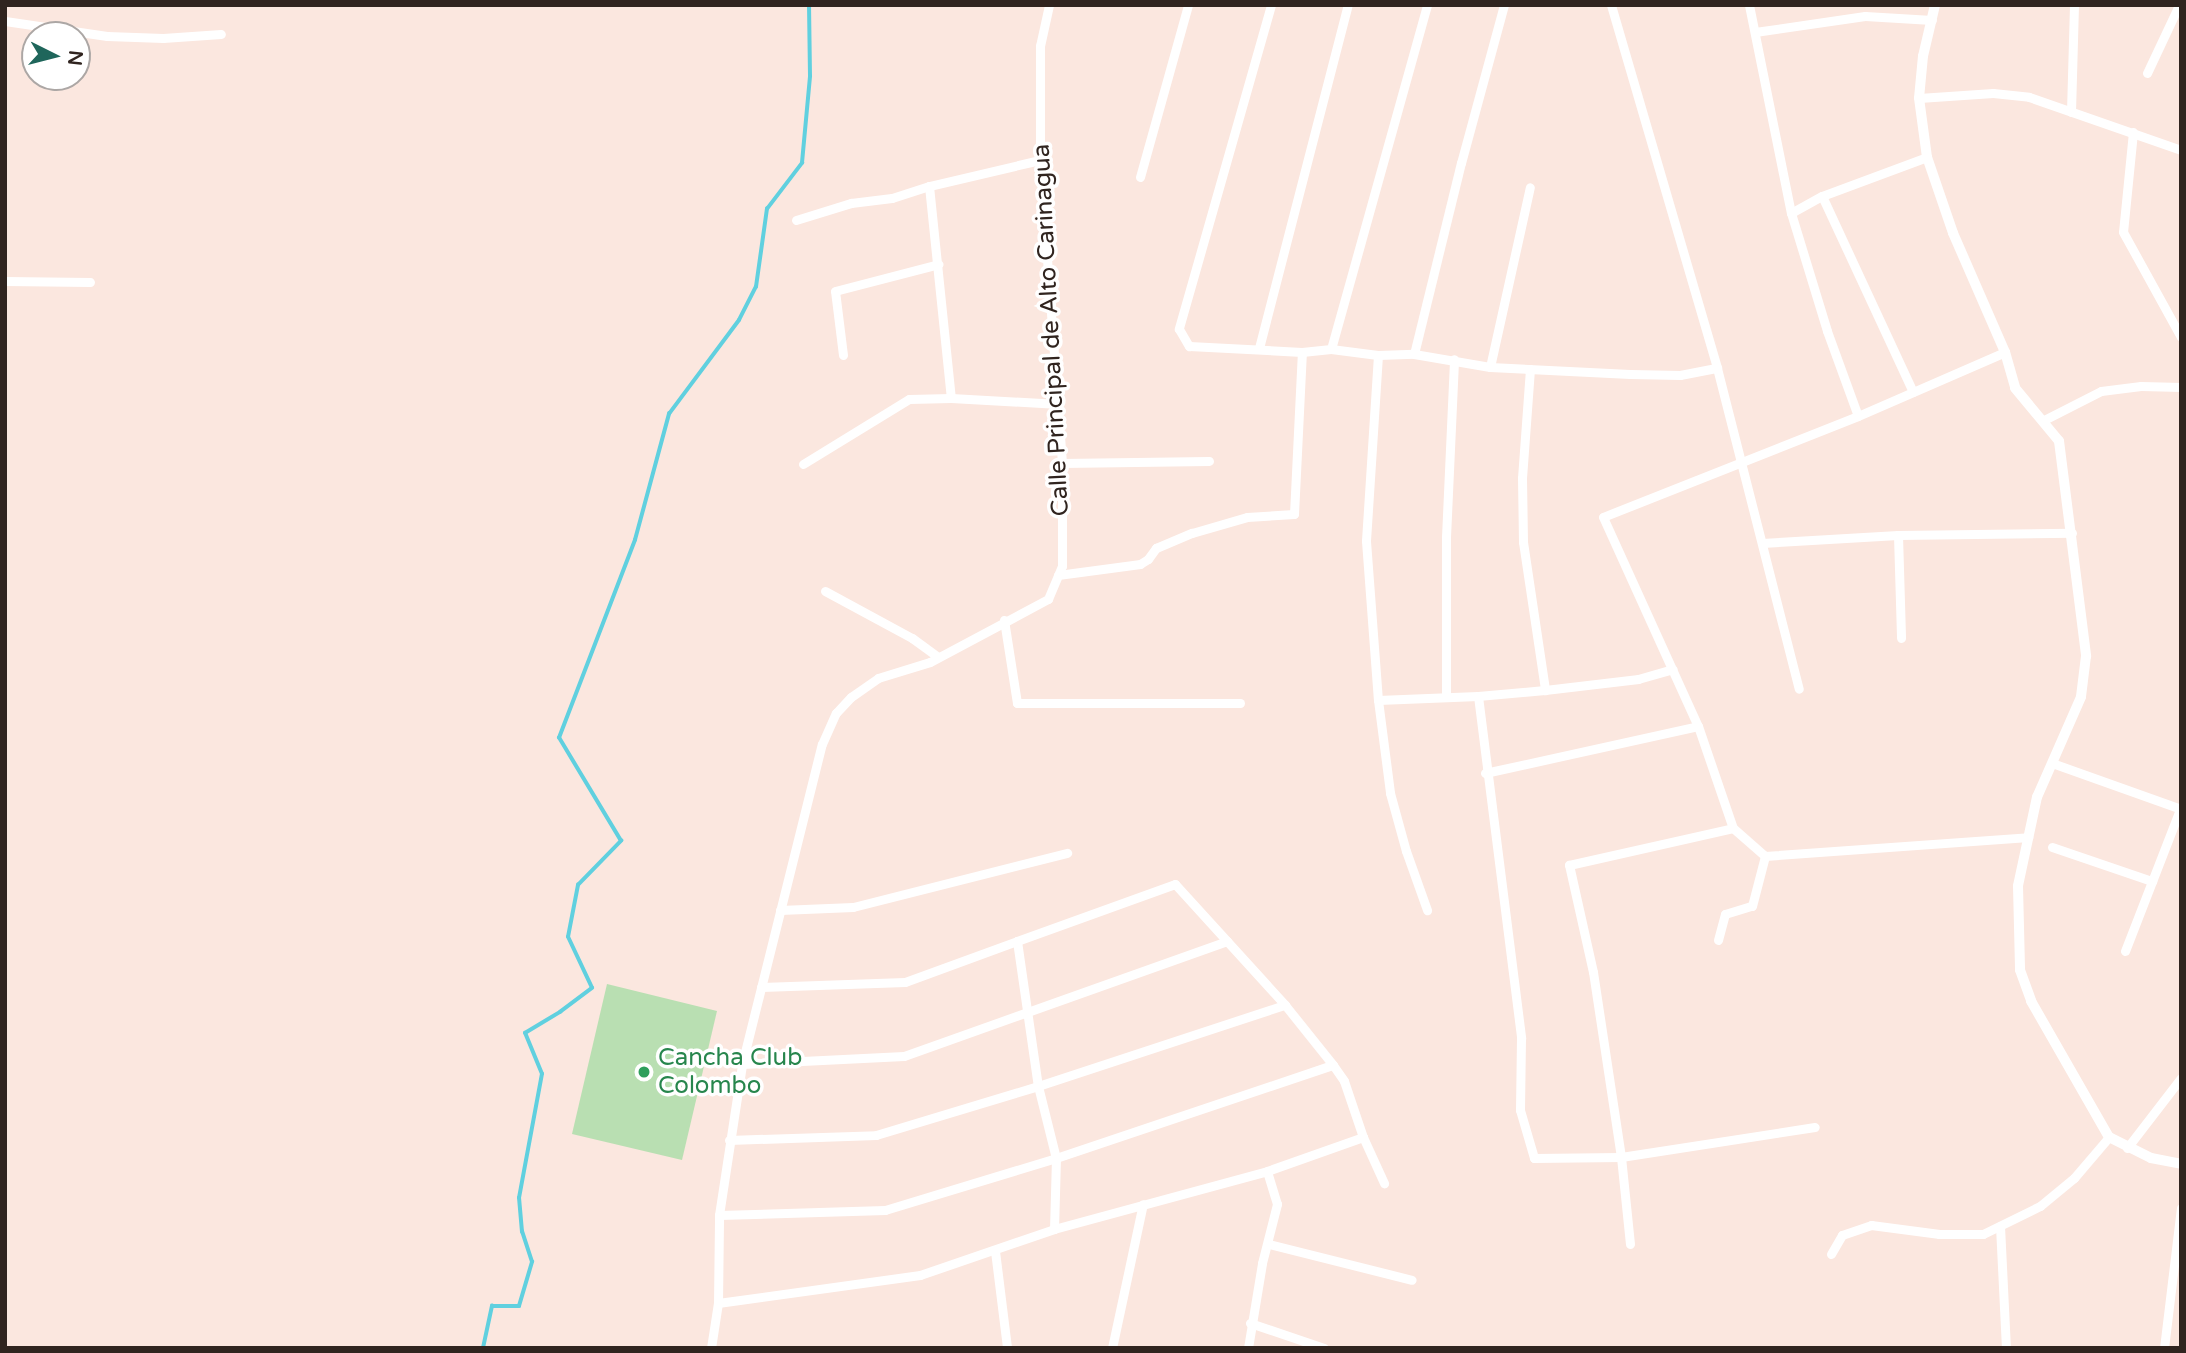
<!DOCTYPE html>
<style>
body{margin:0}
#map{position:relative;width:2186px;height:1353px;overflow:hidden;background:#fbe7df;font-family:"Varela Round",sans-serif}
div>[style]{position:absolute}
.green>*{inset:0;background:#b9dfb2}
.stream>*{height:3.5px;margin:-1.75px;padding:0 1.75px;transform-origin:1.75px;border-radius:1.75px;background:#60d0df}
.minor>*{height:9px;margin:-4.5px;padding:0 4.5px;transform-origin:4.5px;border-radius:4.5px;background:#fff}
.tertiary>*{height:10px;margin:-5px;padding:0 5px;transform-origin:5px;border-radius:5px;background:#fff}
.dots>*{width:19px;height:19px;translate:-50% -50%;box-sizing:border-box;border:4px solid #fff;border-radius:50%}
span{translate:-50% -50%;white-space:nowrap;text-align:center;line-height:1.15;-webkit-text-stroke:7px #fff;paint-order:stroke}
.street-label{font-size:24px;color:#30241f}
.leisure-label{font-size:24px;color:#27864d}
.left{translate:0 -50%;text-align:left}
.frame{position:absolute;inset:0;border:7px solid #30241f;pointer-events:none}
.north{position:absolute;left:21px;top:21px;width:70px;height:70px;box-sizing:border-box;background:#fff;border:2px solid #aca7a5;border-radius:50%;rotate:96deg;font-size:19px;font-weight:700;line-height:28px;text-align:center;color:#30241f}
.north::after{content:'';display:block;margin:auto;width:24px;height:32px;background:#1f665b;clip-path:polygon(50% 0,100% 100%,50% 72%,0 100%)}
</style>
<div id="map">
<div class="green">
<i style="clip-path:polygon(607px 984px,717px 1011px,682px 1160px,572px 1134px)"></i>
</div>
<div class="stream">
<i style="left:483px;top:1348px;width:43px;rotate:-77.9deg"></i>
<i style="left:492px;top:1306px;width:27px"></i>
<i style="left:519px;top:1306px;width:46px;rotate:-73.5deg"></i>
<i style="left:532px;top:1262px;width:32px;rotate:-108deg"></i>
<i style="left:522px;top:1232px;width:34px;rotate:-95deg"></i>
<i style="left:519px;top:1198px;width:126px;rotate:-79.5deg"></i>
<i style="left:542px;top:1074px;width:44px;rotate:-112.5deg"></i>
<i style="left:525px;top:1033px;width:41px;rotate:-31deg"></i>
<i style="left:560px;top:1012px;width:40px;rotate:-37deg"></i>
<i style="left:592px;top:988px;width:56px;rotate:-115.2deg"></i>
<i style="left:568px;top:937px;width:53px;rotate:-79.1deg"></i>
<i style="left:578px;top:885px;width:62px;rotate:-45.7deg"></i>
<i style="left:621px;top:841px;width:120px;rotate:-121deg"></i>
<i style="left:559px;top:738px;width:212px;rotate:-69deg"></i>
<i style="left:635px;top:540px;width:131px;rotate:-74.9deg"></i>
<i style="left:669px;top:414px;width:117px;rotate:-53.3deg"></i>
<i style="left:739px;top:320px;width:37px;rotate:-63deg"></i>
<i style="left:756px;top:287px;width:79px;rotate:-82deg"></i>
<i style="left:767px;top:209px;width:58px;rotate:-52.7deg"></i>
<i style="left:802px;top:163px;width:87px;rotate:-84.7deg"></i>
<i style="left:810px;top:76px;width:71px;rotate:-90.8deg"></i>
</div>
<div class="minor">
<i style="left:1271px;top:5px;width:337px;rotate:105.9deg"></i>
<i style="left:1179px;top:329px;width:20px;rotate:60deg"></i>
<i style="left:1189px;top:346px;width:113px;rotate:3deg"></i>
<i style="left:1302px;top:352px;width:29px;rotate:-6deg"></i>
<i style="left:1331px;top:349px;width:47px;rotate:7.3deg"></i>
<i style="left:1378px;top:355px;width:36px;rotate:-2deg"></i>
<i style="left:1414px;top:354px;width:77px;rotate:9.7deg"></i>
<i style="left:1490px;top:367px;width:140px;rotate:2.9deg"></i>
<i style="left:1630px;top:374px;width:50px;rotate:1.1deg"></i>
<i style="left:1680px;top:375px;width:38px;rotate:-11deg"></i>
<i style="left:1611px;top:5px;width:378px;rotate:73.7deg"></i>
<i style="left:1717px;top:368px;width:331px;rotate:75.7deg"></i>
<i style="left:1749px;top:5px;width:212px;rotate:78.6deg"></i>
<i style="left:1791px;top:213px;width:123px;rotate:73deg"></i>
<i style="left:1827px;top:331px;width:90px;rotate:70deg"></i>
<i style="left:5px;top:21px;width:103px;rotate:8.4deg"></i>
<i style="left:107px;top:36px;width:56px;rotate:2deg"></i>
<i style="left:163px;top:38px;width:58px;rotate:-3.9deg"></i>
<i style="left:1755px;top:32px;width:111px;rotate:-8.3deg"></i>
<i style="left:1865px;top:16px;width:67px;rotate:3.4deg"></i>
<i style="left:2147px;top:73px;width:75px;rotate:-64.8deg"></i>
<i style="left:1919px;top:98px;width:74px;rotate:-3.9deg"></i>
<i style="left:1993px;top:93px;width:36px;rotate:6deg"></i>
<i style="left:2029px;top:97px;width:161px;rotate:19.2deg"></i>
<i style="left:2071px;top:112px;width:107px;rotate:-88.4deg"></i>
<i style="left:2133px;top:132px;width:100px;rotate:95.7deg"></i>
<i style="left:2123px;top:232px;width:120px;rotate:61.1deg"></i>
<i style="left:1040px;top:160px;width:114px;rotate:166.8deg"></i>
<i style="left:929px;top:186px;width:213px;rotate:84.1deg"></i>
<i style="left:951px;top:398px;width:108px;rotate:3.2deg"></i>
<i style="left:1140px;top:177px;width:179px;rotate:-74.4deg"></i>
<i style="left:1822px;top:196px;width:216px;rotate:65.1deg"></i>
<i style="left:1791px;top:213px;width:35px;rotate:-29deg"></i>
<i style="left:1822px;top:196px;width:112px;rotate:-20.4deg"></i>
<i style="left:796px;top:220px;width:58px;rotate:-17.2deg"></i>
<i style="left:851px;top:203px;width:41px;rotate:-7deg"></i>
<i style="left:892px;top:198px;width:39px;rotate:-18deg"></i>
<i style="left:5px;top:281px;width:85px;rotate:0.7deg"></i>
<i style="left:1259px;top:348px;width:354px;rotate:-75.5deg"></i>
<i style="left:1331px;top:349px;width:357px;rotate:-74.4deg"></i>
<i style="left:2005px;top:352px;width:160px;rotate:156.5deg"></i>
<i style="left:1858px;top:416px;width:274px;rotate:158.4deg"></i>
<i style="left:1603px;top:517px;width:230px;rotate:65.6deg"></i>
<i style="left:1698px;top:726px;width:108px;rotate:71.1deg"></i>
<i style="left:1733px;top:828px;width:43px;rotate:41.2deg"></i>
<i style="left:1765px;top:856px;width:264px;rotate:-4.1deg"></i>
<i style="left:1414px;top:354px;width:197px;rotate:-76.2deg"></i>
<i style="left:1461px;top:163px;width:164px;rotate:-74.8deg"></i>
<i style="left:843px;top:355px;width:64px;rotate:-97.1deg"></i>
<i style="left:835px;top:291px;width:107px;rotate:-14.6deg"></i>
<i style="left:1378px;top:355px;width:186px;rotate:93.7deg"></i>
<i style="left:1366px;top:541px;width:159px;rotate:85.7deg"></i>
<i style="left:1378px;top:700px;width:94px;rotate:82.6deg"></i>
<i style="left:1390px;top:793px;width:60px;rotate:74.6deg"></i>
<i style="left:1406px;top:851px;width:63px;rotate:70.4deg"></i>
<i style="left:1490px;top:367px;width:184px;rotate:-77.5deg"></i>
<i style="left:1530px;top:369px;width:109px;rotate:94.2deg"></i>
<i style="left:1522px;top:478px;width:64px;rotate:89.1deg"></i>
<i style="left:1523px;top:542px;width:150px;rotate:81.5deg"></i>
<i style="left:2044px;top:420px;width:64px;rotate:-27deg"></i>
<i style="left:2101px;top:391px;width:40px;rotate:-7.1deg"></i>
<i style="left:2141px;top:386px;width:40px;rotate:1.4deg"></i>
<i style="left:1062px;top:463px;width:147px;rotate:-0.8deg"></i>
<i style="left:803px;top:464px;width:124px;rotate:-31.5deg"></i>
<i style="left:909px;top:399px;width:42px;rotate:-1.4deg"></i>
<i style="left:1898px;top:535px;width:103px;rotate:88.3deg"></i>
<i style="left:1762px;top:543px;width:136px;rotate:-3.4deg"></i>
<i style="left:1898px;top:535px;width:174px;rotate:-0.7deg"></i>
<i style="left:1058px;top:575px;width:83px;rotate:-7.6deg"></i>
<i style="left:1140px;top:564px;width:9px;rotate:-32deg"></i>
<i style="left:1148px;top:559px;width:14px;rotate:-54deg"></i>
<i style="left:1156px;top:548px;width:39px;rotate:-23deg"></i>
<i style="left:1192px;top:533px;width:57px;rotate:-16.2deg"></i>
<i style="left:1247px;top:517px;width:47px;rotate:-3.7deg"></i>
<i style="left:1294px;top:514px;width:162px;rotate:-87.2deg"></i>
<i style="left:825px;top:591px;width:99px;rotate:28.4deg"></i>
<i style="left:912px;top:638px;width:32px;rotate:36deg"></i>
<i style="left:1004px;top:620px;width:84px;rotate:81.1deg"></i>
<i style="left:1017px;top:703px;width:223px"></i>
<i style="left:1446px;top:696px;width:159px;rotate:-90deg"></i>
<i style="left:1446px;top:537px;width:178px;rotate:-87.4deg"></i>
<i style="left:1478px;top:696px;width:345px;rotate:82.8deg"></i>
<i style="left:1521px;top:1038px;width:72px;rotate:90.8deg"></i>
<i style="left:1520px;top:1110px;width:50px;rotate:73.7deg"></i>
<i style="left:1534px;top:1158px;width:87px;rotate:-0.7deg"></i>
<i style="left:1621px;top:1157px;width:196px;rotate:-8.8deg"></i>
<i style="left:1378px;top:700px;width:100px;rotate:-2.3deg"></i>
<i style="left:1478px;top:696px;width:67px;rotate:-5.1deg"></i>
<i style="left:1545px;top:690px;width:94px;rotate:-6.7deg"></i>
<i style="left:1638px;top:679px;width:36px;rotate:-16deg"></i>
<i style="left:2052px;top:763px;width:137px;rotate:19.6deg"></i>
<i style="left:1485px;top:773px;width:218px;rotate:-12.4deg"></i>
<i style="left:2052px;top:847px;width:106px;rotate:18.8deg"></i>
<i style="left:780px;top:910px;width:73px;rotate:-2.4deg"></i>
<i style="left:853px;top:907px;width:221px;rotate:-14.2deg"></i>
<i style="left:1718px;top:940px;width:27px;rotate:-75deg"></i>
<i style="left:1725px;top:914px;width:28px;rotate:-17deg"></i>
<i style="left:1752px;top:906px;width:52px;rotate:-75.4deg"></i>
<i style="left:1017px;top:941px;width:168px;rotate:-19.8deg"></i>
<i style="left:1175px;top:884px;width:164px;rotate:47.7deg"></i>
<i style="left:1285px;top:1005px;width:77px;rotate:51.3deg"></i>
<i style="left:1333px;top:1065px;width:19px;rotate:55deg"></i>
<i style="left:1344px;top:1081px;width:59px;rotate:71.3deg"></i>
<i style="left:1363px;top:1137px;width:51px;rotate:65.5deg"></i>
<i style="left:2125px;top:951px;width:152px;rotate:-68.8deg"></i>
<i style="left:761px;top:987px;width:144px;rotate:-2deg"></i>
<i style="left:905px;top:982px;width:119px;rotate:-20.1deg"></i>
<i style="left:1017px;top:941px;width:147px;rotate:81.8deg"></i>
<i style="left:1038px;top:1086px;width:74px;rotate:76deg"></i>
<i style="left:1056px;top:1158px;width:71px;rotate:91.6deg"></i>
<i style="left:742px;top:1064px;width:162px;rotate:-2.8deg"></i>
<i style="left:904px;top:1056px;width:343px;rotate:-19.6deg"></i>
<i style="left:729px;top:1140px;width:147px;rotate:-1.9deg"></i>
<i style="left:876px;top:1135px;width:169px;rotate:-16.8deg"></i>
<i style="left:1038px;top:1086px;width:260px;rotate:-18.2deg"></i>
<i style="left:2127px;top:1148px;width:88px;rotate:-52.4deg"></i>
<i style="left:719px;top:1215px;width:166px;rotate:-1.7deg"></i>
<i style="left:885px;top:1210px;width:179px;rotate:-16.9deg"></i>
<i style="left:1056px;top:1158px;width:292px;rotate:-18.6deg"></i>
<i style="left:2000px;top:1226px;width:122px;rotate:87.2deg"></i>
<i style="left:1269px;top:1244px;width:147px;rotate:14.1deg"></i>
<i style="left:1630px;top:1244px;width:87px;rotate:-95.9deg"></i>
<i style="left:1621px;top:1157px;width:187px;rotate:-98.6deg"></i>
<i style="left:1593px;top:972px;width:110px;rotate:-102.6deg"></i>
<i style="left:1569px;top:865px;width:168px;rotate:-12.7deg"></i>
<i style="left:995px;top:1251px;width:98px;rotate:82.9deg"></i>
<i style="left:1831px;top:1254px;width:22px;rotate:-60deg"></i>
<i style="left:1842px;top:1235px;width:31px;rotate:-19deg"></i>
<i style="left:1871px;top:1225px;width:69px;rotate:7.5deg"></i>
<i style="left:1939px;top:1234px;width:44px"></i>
<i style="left:1983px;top:1234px;width:64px;rotate:-26.2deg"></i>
<i style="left:2040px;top:1206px;width:44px;rotate:-39.5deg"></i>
<i style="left:2074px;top:1178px;width:54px;rotate:-49.5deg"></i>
<i style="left:718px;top:1303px;width:204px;rotate:-7.9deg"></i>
<i style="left:920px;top:1275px;width:142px;rotate:-18.9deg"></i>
<i style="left:1054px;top:1229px;width:221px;rotate:-15.2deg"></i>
<i style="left:1267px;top:1171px;width:102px;rotate:-19.5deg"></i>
<i style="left:1250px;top:1323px;width:78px;rotate:18.7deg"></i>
<i style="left:711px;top:1348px;width:46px;rotate:-81.2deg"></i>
<i style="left:718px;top:1303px;width:88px;rotate:-89.3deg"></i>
<i style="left:719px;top:1215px;width:153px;rotate:-81.3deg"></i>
<i style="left:742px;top:1064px;width:330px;rotate:-76deg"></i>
<i style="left:822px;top:744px;width:34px;rotate:-66deg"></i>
<i style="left:836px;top:713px;width:22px;rotate:-47deg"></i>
<i style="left:851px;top:697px;width:33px;rotate:-35deg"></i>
<i style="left:878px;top:678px;width:54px;rotate:-17.1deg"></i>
<i style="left:930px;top:662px;width:134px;rotate:-28.1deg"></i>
<i style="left:1048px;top:599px;width:36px;rotate:-67deg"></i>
<i style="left:1062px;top:566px;width:103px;rotate:-90deg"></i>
<i style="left:1062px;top:463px;width:304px;rotate:-94.2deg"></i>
<i style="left:1040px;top:160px;width:114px;rotate:-90deg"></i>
<i style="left:1040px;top:46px;width:42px;rotate:-77.6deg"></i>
<i style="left:1112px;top:1348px;width:147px;rotate:-77.9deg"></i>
<i style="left:1248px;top:1348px;width:86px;rotate:-80.6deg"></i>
<i style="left:1262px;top:1263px;width:61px;rotate:-75.7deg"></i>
<i style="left:1277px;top:1204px;width:34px;rotate:-107deg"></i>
<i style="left:2164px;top:1348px;width:141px;rotate:-83.1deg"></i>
</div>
<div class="tertiary">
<i style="left:1935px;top:5px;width:52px;rotate:103.2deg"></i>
<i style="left:1923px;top:56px;width:42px;rotate:95.4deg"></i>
<i style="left:1919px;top:98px;width:60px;rotate:82.3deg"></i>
<i style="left:1927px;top:157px;width:80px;rotate:71.1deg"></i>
<i style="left:1953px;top:233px;width:130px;rotate:66.4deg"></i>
<i style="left:2005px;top:352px;width:37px;rotate:74deg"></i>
<i style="left:2015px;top:388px;width:69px;rotate:50.3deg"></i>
<i style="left:2059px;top:441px;width:217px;rotate:82.8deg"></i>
<i style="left:2086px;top:656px;width:41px;rotate:97deg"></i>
<i style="left:2081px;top:697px;width:109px;rotate:113.7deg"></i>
<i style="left:2037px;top:797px;width:91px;rotate:102.1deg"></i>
<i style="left:2018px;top:886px;width:84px;rotate:88.6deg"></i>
<i style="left:2020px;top:970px;width:33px;rotate:70deg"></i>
<i style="left:2031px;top:1001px;width:157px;rotate:60.2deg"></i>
<i style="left:2109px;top:1137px;width:47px;rotate:26.6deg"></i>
<i style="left:2151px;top:1158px;width:31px;rotate:11deg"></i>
</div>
<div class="dots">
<i style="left:644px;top:1072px;background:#2e9e5b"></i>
</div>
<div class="street-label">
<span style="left:1051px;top:330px;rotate:-93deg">Calle Principal de Alto Carinagua</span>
</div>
<div class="leisure-label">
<span class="left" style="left:658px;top:1072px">Cancha Club<br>Colombo</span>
</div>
<div class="frame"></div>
<div class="north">N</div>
</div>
